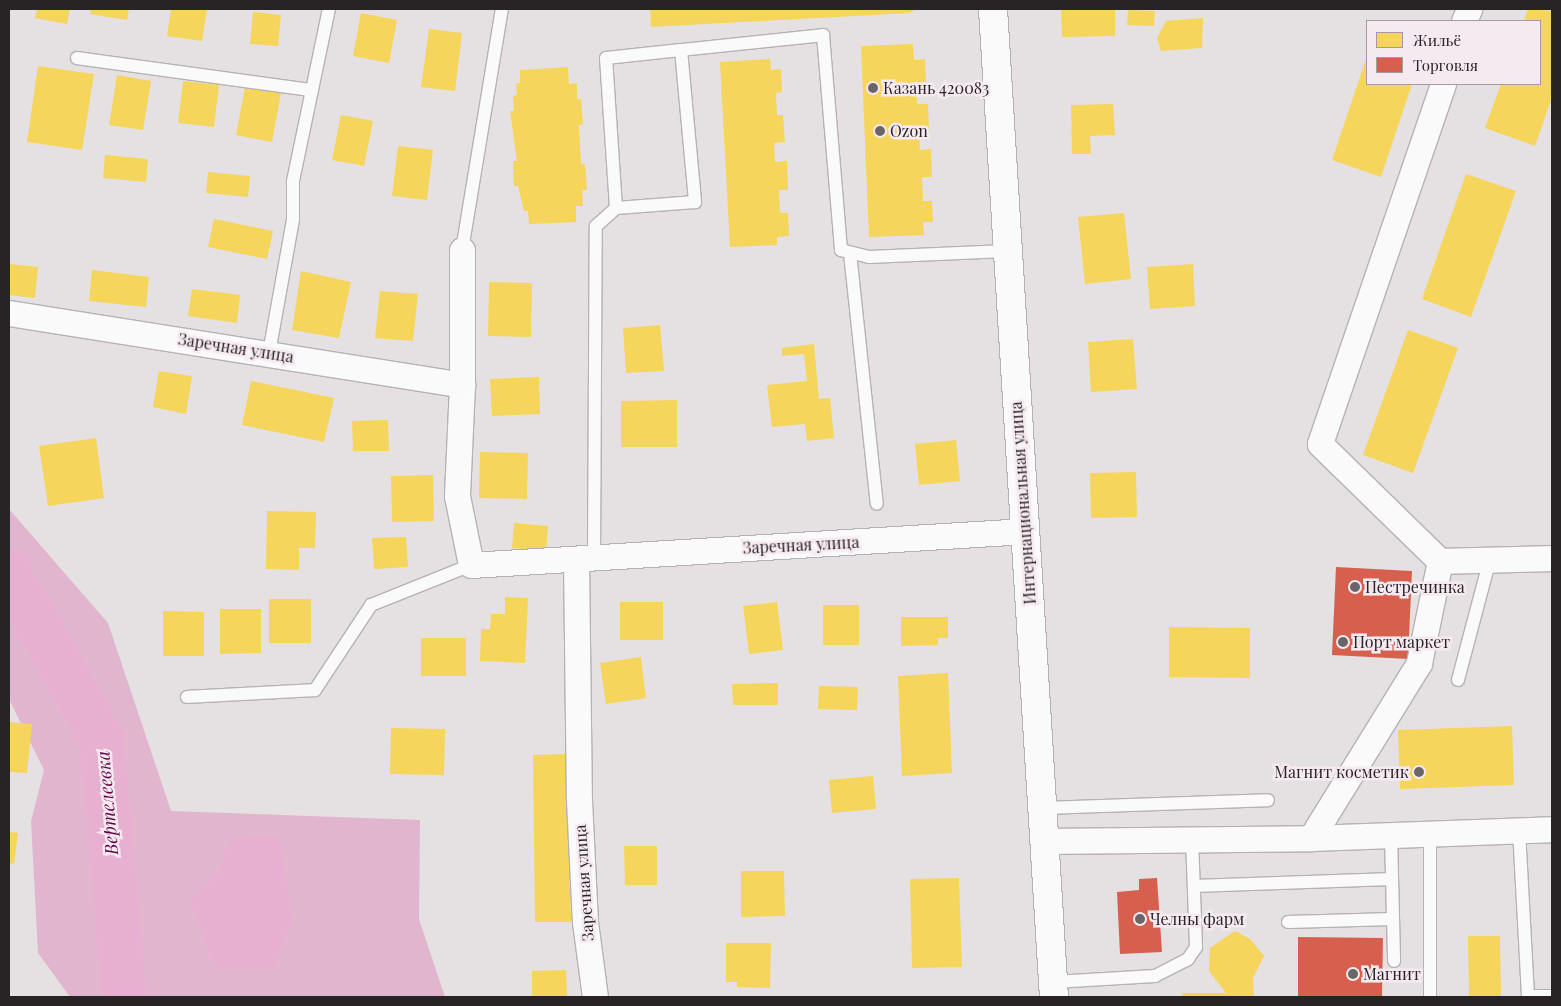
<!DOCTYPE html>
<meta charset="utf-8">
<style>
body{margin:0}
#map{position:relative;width:1561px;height:1006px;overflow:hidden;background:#e5e0e2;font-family:"Playfair Display",serif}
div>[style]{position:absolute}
.forest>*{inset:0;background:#e2b5ce}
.water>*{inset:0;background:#e8b0d0}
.homes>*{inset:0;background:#f6d55c}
.shops>*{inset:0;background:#d6604d}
.river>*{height:45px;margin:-22.5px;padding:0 22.5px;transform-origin:22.5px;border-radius:22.5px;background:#e8b0d0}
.roads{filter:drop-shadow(1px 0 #b6b2b4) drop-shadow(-1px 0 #b6b2b4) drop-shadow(0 1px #b6b2b4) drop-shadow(0 -1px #b6b2b4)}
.lane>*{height:12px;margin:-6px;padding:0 6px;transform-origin:6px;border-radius:6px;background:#fbfafb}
.street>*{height:25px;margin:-12.5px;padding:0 12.5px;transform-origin:12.5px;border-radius:12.5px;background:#fbfafb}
.secondary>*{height:28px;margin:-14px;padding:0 14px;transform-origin:14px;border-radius:14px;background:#fbfafb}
.dots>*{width:14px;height:14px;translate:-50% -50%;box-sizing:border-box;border:2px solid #f5eaf0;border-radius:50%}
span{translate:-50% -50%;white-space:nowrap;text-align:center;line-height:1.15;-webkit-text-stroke:5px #f5eaf0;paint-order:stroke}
.poi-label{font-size:16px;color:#282426}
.left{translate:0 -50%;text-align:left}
.right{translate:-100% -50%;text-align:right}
.street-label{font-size:16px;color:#282426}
.water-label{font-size:18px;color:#620246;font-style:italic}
.frame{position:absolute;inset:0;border:10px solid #282426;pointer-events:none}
.legend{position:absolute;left:1366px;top:20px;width:175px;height:65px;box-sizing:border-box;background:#f5eaf0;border:1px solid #a39b9f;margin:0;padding:6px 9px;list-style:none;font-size:15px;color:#282426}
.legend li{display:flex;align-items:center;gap:10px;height:25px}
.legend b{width:25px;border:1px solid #a39b9f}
</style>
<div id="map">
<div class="forest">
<i style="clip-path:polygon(9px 509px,108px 623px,171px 811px,420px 820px,419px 919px,445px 997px,70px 997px,38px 953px,31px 821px,44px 770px,9px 699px)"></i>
</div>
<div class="water">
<i style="clip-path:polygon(280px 836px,292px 921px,274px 968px,215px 968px,190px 900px,217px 874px,231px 838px)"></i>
</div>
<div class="homes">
<i style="clip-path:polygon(37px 9px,70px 9px,67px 24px,35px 18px)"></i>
<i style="clip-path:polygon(91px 9px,129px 9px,127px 20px,90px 14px)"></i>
<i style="clip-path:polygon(171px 9px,207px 9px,202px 41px,167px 36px)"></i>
<i style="clip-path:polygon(650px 9px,917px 9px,909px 13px,651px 27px)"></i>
<i style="clip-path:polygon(1061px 9px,1115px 9px,1115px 36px,1062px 37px)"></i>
<i style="clip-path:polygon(1528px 9px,1552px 11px,1552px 97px,1535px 146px,1485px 128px,1501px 84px,1540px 84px,1540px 21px,1524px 21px)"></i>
<i style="clip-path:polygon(1128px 10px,1155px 11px,1154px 26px,1127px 25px)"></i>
<i style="clip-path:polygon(253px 12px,281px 15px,278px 46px,250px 44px)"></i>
<i style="clip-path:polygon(361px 13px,397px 20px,389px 63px,353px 56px)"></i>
<i style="clip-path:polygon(1203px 18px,1202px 48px,1161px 51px,1157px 38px,1166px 21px)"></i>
<i style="clip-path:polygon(429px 29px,462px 33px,455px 91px,421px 87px)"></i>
<i style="clip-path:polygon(913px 44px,914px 60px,925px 59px,926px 82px,916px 83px,917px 104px,928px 104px,929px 131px,919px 132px,920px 150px,931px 149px,932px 177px,922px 177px,923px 201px,932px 201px,933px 222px,923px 222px,924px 235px,869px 237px,861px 46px)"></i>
<i style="clip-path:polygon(1367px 56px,1367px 84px,1412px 84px,1381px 177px,1332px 160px)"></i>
<i style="clip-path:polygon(770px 59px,771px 70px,781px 69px,782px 92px,776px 93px,777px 115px,783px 115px,785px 142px,774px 143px,775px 162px,787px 161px,788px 190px,779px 190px,780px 213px,788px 213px,789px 236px,777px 237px,777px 245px,730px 247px,720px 62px)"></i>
<i style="clip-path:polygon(38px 66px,94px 74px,82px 150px,27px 142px)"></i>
<i style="clip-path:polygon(568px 67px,569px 84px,577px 83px,577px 99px,581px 99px,583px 125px,579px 125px,581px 164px,585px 164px,587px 190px,582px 190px,583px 206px,576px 206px,576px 222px,529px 224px,528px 211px,524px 211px,518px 186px,514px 186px,513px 161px,517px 161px,510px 111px,514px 111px,513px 96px,517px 95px,516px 83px,520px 83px,520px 70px)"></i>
<i style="clip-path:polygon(117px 75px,151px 81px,143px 130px,109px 125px)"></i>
<i style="clip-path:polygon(183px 81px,219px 85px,214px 127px,178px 123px)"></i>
<i style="clip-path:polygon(245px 87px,281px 93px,272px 142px,236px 135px)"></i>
<i style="clip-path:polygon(1113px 104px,1115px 135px,1090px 136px,1091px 154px,1072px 154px,1071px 105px)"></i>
<i style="clip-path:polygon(341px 115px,373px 121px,364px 166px,332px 160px)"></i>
<i style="clip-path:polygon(398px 146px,433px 150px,427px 200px,392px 196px)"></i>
<i style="clip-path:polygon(105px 155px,148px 159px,146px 182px,103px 178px)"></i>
<i style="clip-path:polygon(208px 172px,250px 176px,248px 197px,206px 193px)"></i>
<i style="clip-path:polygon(1466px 174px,1516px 191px,1471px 317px,1422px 299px)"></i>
<i style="clip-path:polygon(1124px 213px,1131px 279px,1085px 284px,1078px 217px)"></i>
<i style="clip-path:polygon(214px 219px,273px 231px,267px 259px,208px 247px)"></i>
<i style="clip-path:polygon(9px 264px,38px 267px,35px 298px,9px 295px)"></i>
<i style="clip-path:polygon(1193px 264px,1195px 306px,1150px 309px,1147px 267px)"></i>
<i style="clip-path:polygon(92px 270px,149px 277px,146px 307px,89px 301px)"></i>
<i style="clip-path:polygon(301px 271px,351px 282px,339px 338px,292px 330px)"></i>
<i style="clip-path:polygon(489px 282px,532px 283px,531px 337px,488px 336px)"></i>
<i style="clip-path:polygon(192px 289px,240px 295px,237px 323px,188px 316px)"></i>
<i style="clip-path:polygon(380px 291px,418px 294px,413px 341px,375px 338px)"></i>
<i style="clip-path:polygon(660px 325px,664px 371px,626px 373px,623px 328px)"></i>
<i style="clip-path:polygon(1408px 330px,1458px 348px,1413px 473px,1363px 455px)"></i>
<i style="clip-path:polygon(1133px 339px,1137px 389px,1091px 392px,1088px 342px)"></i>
<i style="clip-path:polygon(814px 344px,819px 399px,830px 398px,834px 438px,807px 441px,805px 424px,772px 427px,767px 385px,807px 381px,804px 354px,782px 356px,782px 348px)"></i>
<i style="clip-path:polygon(159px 371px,192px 376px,186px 414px,153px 407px)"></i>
<i style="clip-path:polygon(539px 377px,540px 414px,492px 416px,490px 379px)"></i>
<i style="clip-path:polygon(251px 381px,334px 398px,324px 442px,242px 425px)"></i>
<i style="clip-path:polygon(677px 400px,677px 447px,621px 447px,621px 401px)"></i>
<i style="clip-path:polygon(388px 420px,389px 451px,353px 451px,352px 421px)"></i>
<i style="clip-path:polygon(96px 438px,104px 498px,48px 506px,39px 446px)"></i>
<i style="clip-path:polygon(956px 440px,960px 481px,919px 485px,915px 444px)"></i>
<i style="clip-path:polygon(480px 452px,528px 453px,527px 499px,479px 498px)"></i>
<i style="clip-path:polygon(1136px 472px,1137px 517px,1091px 518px,1090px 473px)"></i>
<i style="clip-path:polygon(433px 475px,434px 521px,392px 522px,391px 476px)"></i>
<i style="clip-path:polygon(267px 511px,316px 512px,315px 548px,299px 548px,299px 570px,266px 569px)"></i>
<i style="clip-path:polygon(514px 523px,548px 526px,546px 551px,512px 548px)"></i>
<i style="clip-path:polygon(406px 537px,408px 567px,374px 569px,372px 538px)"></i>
<i style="clip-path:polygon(505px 597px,528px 598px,525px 663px,480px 661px,481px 629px,490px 629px,491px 614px,505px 614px)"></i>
<i style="clip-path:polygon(269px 599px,311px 599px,311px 643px,269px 643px)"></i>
<i style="clip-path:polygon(620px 602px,663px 602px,663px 640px,620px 640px)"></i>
<i style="clip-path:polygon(777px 602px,783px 650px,749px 654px,743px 606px)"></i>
<i style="clip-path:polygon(823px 605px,859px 605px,859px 645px,823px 645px)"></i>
<i style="clip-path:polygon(220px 609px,261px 609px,261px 653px,220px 654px)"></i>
<i style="clip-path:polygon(163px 611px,204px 612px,204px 656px,163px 656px)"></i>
<i style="clip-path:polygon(901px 617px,948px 617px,948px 638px,938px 638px,938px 645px,901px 646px)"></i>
<i style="clip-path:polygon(1169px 627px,1250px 628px,1250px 678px,1169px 677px)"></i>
<i style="clip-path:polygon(421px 638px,466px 638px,466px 676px,421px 676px)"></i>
<i style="clip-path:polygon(641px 657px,646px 698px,606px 704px,600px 663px)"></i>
<i style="clip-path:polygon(948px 673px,952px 773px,902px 776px,898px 676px)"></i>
<i style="clip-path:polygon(778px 683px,778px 705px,733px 705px,732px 684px)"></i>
<i style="clip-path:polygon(819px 686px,858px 687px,857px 710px,818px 709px)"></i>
<i style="clip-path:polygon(9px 722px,32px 724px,27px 773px,9px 772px)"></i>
<i style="clip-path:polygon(1512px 726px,1514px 785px,1400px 789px,1398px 730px)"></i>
<i style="clip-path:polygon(391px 728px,445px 729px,444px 775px,390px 774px)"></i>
<i style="clip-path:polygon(568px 754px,571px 922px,535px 922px,533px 755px)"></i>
<i style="clip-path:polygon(873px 776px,876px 809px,832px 813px,829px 780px)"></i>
<i style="clip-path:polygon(9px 832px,18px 833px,14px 864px,9px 863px)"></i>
<i style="clip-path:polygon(624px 846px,657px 846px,657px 885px,625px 885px)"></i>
<i style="clip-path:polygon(741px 871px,784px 871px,785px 916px,741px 917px)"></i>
<i style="clip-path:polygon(959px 878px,962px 967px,912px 968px,910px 879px)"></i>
<i style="clip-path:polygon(1235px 931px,1250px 939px,1264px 956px,1253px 978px,1254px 997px,1182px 997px,1182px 993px,1226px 993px,1209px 971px,1210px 948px)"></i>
<i style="clip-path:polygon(1468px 936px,1500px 936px,1501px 997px,1469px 997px)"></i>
<i style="clip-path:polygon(726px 943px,771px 943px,770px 988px,737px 987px,737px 982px,726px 982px)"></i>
<i style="clip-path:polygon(566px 970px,567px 997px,532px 997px,532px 971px)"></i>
</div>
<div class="shops">
<i style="clip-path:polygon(1336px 567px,1412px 571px,1408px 659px,1332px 655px)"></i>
<i style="clip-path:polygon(1157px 878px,1162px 952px,1120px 954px,1117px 892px,1139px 890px,1139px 879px)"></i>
<i style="clip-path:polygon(1298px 937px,1383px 938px,1382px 997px,1298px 997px)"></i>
</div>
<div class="river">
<i style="left:9px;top:572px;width:190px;rotate:61deg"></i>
<i style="left:101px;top:738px;width:260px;rotate:84.9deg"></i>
</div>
<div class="roads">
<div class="lane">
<i style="left:681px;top:50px;width:153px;rotate:84.7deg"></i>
<i style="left:695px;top:202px;width:79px;rotate:175.7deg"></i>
<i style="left:616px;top:208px;width:150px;rotate:-93.8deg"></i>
<i style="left:606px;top:58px;width:75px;rotate:-6.1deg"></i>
<i style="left:681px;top:50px;width:143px;rotate:-6deg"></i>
<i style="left:823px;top:35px;width:216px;rotate:85.2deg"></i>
<i style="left:841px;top:250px;width:29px;rotate:14deg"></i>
<i style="left:869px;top:257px;width:137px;rotate:-2.5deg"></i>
<i style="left:77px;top:58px;width:237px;rotate:7.8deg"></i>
<i style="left:462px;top:250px;width:244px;rotate:-80.6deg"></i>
<i style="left:850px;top:253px;width:252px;rotate:83.9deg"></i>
<i style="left:269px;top:353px;width:136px;rotate:-79.8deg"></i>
<i style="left:293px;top:219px;width:38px;rotate:-90deg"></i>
<i style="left:293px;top:181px;width:176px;rotate:-78.2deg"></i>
<i style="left:594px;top:558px;width:332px;rotate:-89.7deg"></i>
<i style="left:596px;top:226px;width:27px;rotate:-42deg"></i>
<i style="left:1458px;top:680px;width:125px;rotate:-75.2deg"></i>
<i style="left:187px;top:697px;width:128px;rotate:-3.1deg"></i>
<i style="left:315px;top:690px;width:102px;rotate:-56.6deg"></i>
<i style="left:371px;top:605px;width:108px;rotate:-21.8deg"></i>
<i style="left:1043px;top:808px;width:225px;rotate:-2deg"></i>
<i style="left:1519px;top:830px;width:167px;rotate:86.9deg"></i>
<i style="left:1430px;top:834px;width:163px;rotate:90deg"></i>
<i style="left:1391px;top:835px;width:126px;rotate:88.6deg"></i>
<i style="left:1194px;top:886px;width:198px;rotate:-2deg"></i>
<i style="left:1288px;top:922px;width:105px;rotate:-1.6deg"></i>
<i style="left:1054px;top:982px;width:101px;rotate:-3.4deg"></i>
<i style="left:1155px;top:976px;width:37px;rotate:-27deg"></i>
<i style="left:1188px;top:959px;width:14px;rotate:-56deg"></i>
<i style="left:1196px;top:947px;width:107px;rotate:-92.1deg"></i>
<i style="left:1528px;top:996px;width:24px"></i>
</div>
<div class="street">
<i style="left:1464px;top:21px;width:13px;rotate:-67deg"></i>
<i style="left:1443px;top:84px;width:380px;rotate:108.9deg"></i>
<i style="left:1320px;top:444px;width:168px;rotate:44.3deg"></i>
<i style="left:1440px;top:561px;width:112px;rotate:-1.5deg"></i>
<i style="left:462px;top:250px;width:135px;rotate:90deg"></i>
<i style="left:462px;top:385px;width:111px;rotate:92.6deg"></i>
<i style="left:457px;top:496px;width:70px;rotate:78.5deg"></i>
<i style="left:471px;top:565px;width:555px;rotate:-3.51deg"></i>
<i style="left:9px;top:313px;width:459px;rotate:9deg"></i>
<i style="left:576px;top:559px;width:241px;rotate:89.3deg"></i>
<i style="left:579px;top:800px;width:122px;rotate:87.2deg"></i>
<i style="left:585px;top:922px;width:76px;rotate:82.4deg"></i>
<i style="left:1311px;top:838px;width:206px;rotate:-58.3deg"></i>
<i style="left:1419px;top:663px;width:104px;rotate:-78.4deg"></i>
<i style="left:1045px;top:841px;width:266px;rotate:-0.6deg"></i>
<i style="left:1311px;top:838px;width:241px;rotate:-2.1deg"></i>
</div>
<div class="secondary">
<i style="left:993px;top:9px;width:990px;rotate:86.47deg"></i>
</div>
</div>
<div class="dots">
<i style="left:873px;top:88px;background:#6a6668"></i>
<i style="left:880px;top:131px;background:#6a6668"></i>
<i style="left:1355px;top:587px;background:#6a6668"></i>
<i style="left:1343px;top:642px;background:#6a6668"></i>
<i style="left:1419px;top:772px;background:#6a6668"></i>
<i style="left:1140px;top:919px;background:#6a6668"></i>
<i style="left:1353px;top:974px;background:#6a6668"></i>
</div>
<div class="poi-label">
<span class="left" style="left:883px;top:88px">Казань 420083</span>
<span class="left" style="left:890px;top:131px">Ozon</span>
<span class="left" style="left:1365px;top:587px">Пестречинка</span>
<span class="left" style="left:1353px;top:642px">Порт маркет</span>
<span class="right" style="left:1409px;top:772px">Магнит косметик</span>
<span class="left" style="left:1150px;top:919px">Челны фарм</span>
<span class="left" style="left:1363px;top:974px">Магнит</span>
</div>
<div class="street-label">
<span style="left:236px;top:348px;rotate:9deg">Заречная улица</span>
<span style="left:1023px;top:503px;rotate:-94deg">Интернациональная улица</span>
<span style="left:801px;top:545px;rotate:-3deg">Заречная улица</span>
<span style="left:584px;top:883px;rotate:-94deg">Заречная улица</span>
</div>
<div class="water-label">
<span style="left:107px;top:803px;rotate:-95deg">Вертелеевка</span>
</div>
<div class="frame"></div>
<ul class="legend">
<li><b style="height:14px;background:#f6d55c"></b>Жильё</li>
<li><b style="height:14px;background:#d6604d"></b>Торговля</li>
</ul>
</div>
